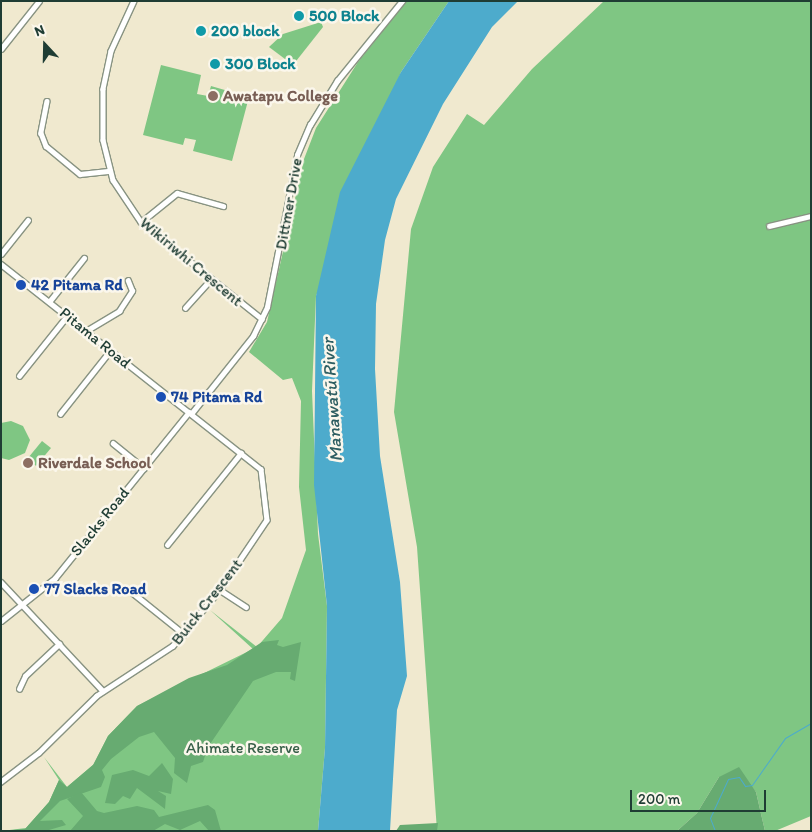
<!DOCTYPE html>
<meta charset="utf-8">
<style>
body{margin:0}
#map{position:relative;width:812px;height:832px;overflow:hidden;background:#f0e9cf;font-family:Itim,sans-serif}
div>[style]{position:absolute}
.green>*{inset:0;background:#7fc683}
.forest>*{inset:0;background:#67ab71}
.water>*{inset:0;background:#4dabcc}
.stream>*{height:1px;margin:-0.5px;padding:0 0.5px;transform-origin:0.5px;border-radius:0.5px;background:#4dabcc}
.roads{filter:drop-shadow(1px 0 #889382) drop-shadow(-1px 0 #889382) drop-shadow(0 1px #889382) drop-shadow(0 -1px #889382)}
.minor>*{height:4.5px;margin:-2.25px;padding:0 2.25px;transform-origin:2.25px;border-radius:2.25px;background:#fff}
.dots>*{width:14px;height:14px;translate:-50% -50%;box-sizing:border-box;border:2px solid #fbf7ec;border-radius:50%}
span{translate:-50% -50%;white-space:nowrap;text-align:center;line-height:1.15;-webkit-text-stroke:5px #fbf7ec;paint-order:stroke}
.culture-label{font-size:16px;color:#0d838f;font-weight:700}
.left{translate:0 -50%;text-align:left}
.education-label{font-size:16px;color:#785e54;font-weight:700}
.street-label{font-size:16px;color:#1f3d34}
.transit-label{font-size:16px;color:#164399;font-weight:700}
.park-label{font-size:16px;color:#375f48}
.water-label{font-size:18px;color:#2d5e62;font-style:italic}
.frame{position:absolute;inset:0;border:2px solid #1f3d34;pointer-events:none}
.north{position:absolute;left:20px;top:20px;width:50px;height:50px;-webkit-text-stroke:4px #fbf7ec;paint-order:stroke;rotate:339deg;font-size:14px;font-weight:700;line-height:20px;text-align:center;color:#1f3d34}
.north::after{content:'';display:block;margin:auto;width:18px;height:22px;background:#1f3d34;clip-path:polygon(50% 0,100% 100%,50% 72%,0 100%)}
.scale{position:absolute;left:630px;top:790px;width:136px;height:22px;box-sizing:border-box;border:2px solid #1f3d34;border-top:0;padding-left:6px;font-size:15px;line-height:18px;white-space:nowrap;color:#1f3d34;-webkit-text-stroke:4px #fbf7ec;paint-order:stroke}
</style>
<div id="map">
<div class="green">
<i style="clip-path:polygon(407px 1px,449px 1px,401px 72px,316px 296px,312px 391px,318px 534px,327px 606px,325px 748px,318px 831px,1px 831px,26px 828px,49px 802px,59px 780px,44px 757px,67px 787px,94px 764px,108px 736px,137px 706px,253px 649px,210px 610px,257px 647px,282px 618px,306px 550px,299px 487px,301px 401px,292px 378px,283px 380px,249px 352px,267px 322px,304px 159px,316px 128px,358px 62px)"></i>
<i style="clip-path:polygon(604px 1px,811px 1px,811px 816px,775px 831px,765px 831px,756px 792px,746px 780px,719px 777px,697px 813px,677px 831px,437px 831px,417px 547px,394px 412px,411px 229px,433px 167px,467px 114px,484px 125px,532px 69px)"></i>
<i style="clip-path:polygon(321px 22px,323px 27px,293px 65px,269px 47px,283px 34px)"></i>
<i style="clip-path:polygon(161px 65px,201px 75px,197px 94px,208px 96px,211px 86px,249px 97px,232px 161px,193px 151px,196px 140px,185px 138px,183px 145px,143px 135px)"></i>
<i style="clip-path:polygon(11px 421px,23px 426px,30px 440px,25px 453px,9px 460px,1px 458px,1px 423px)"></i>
<i style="clip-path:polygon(42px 441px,51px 448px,36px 466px,28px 458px)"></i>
</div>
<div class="forest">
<i style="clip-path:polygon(279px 640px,277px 645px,283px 647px,301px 642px,295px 681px,290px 679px,291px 672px,276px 672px,253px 681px,208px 747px,203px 762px,191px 766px,187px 783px,174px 773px,175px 758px,154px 732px,139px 737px,111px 759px,102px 770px,105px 777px,101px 787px,60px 801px,40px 821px,62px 820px,66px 825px,49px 830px,1px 831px,25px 829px,49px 802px,59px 780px,67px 787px,93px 765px,108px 736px,137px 706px,189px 678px,227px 665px,262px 642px)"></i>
<i style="clip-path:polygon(162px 763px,173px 779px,171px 794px,158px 791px,166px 796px,165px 809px,137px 788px,130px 799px,123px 796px,115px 804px,105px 803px,112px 775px,133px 770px,149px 776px)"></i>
<i style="clip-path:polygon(739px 767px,756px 792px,765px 831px,677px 831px,697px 813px,719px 777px)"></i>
<i style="clip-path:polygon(81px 792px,97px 811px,104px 813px,137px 806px,154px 810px,159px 817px,208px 805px,215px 810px,221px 831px,209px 831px,200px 821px,180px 830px,165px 824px,153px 831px,70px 831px,83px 816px,67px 799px)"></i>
<i style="clip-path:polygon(438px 823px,437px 831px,396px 831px,400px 825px)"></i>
</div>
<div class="water">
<i style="clip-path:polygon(449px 1px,518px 1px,492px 27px,443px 104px,396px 199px,385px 240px,376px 304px,375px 369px,380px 456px,400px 582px,407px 676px,397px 710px,390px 831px,318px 831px,325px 748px,327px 606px,314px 485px,316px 296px,340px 192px,401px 72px)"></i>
</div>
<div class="stream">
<i style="left:715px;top:831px;width:14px;rotate:-111deg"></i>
<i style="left:710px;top:818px;width:43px;rotate:-65.2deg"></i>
<i style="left:728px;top:779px;width:11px;rotate:-10deg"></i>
<i style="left:739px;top:777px;width:11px;rotate:56deg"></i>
<i style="left:745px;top:786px;width:7px;rotate:-8deg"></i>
<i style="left:752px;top:785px;width:57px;rotate:-54.9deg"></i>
<i style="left:785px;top:738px;width:30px;rotate:-30deg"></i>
</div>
<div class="roads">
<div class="minor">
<i style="left:134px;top:1px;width:55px;rotate:114.7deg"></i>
<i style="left:111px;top:51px;width:39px;rotate:102deg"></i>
<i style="left:103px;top:89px;width:51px;rotate:90deg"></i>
<i style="left:103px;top:140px;width:41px;rotate:76deg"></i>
<i style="left:113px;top:180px;width:50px;rotate:56.3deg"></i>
<i style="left:141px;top:222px;width:155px;rotate:38.7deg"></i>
<i style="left:1px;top:49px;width:61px;rotate:-51.6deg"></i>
<i style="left:47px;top:101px;width:33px;rotate:101deg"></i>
<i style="left:41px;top:133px;width:14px;rotate:69deg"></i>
<i style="left:46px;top:146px;width:44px;rotate:39.5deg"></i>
<i style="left:80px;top:174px;width:30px;rotate:-6deg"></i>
<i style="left:141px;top:222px;width:46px;rotate:-38.9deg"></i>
<i style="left:177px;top:193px;width:48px;rotate:15.8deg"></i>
<i style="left:769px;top:226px;width:43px;rotate:-13.4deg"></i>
<i style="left:1px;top:254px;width:43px;rotate:-51.5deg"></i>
<i style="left:1px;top:264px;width:331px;rotate:38.3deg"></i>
<i style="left:261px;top:469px;width:51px;rotate:83.3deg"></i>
<i style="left:267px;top:520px;width:84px;rotate:123.9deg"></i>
<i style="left:220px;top:590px;width:73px;rotate:130deg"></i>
<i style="left:173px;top:646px;width:91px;rotate:146.7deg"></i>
<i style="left:97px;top:696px;width:81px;rotate:135.5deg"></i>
<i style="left:39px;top:753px;width:48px;rotate:142.7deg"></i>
<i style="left:49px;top:302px;width:56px;rotate:-51.5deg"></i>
<i style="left:185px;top:308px;width:39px;rotate:-48deg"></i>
<i style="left:86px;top:331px;width:39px;rotate:-31deg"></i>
<i style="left:119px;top:311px;width:24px;rotate:-57deg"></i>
<i style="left:132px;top:291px;width:11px;rotate:-112deg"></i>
<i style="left:19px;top:376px;width:77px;rotate:-51.3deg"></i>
<i style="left:60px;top:414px;width:80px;rotate:-51.6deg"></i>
<i style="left:191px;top:414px;width:100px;rotate:-51.5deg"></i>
<i style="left:253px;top:336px;width:32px;rotate:-64deg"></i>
<i style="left:267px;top:307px;width:155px;rotate:-78.8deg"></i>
<i style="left:297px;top:155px;width:33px;rotate:-67deg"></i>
<i style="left:310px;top:125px;width:52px;rotate:-58.5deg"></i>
<i style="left:337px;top:81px;width:103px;rotate:-50.9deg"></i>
<i style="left:113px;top:443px;width:40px;rotate:39deg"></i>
<i style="left:167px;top:545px;width:118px;rotate:-51.2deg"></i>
<i style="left:1px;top:582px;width:149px;rotate:46.9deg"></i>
<i style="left:128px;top:589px;width:72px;rotate:38.8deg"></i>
<i style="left:220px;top:590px;width:31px;rotate:33deg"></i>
<i style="left:1px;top:621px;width:69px;rotate:-38.5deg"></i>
<i style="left:55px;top:578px;width:213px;rotate:-51.1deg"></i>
<i style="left:19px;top:689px;width:14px;rotate:-65deg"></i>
<i style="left:25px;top:676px;width:47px;rotate:-43.3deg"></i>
</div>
</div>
<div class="dots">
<i style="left:299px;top:16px;background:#0f9aa8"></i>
<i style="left:201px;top:31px;background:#0f9aa8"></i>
<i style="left:215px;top:64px;background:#0f9aa8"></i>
<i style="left:213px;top:96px;background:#8d6e63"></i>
<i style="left:21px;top:285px;background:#1a4fb4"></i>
<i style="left:161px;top:397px;background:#1a4fb4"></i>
<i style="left:28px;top:463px;background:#8d6e63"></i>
<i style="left:34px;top:589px;background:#1a4fb4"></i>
</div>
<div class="culture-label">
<span class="left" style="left:309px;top:16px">500 Block</span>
<span class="left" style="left:211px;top:31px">200 block</span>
<span class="left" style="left:225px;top:64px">300 Block</span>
</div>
<div class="education-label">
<span class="left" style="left:223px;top:96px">Awatapu College</span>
<span class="left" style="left:38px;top:463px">Riverdale School</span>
</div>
<div class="street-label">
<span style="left:289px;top:204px;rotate:-80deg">Dittmer Drive</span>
<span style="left:191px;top:262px;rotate:40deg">Wikiriwhi Crescent</span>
<span style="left:95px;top:338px;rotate:39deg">Pitama Road</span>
<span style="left:100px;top:522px;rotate:-51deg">Slacks Road</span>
<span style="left:207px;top:602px;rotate:-52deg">Buick Crescent</span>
</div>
<div class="transit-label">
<span class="left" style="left:31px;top:285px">42 Pitama Rd</span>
<span class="left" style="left:171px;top:397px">74 Pitama Rd</span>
<span class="left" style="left:44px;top:589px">77 Slacks Road</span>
</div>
<div class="park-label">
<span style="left:243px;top:748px">Ahimate Reserve</span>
</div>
<div class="water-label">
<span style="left:332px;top:400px;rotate:-94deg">Manawatū River</span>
</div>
<div class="frame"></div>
<div class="north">N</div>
<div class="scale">200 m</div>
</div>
